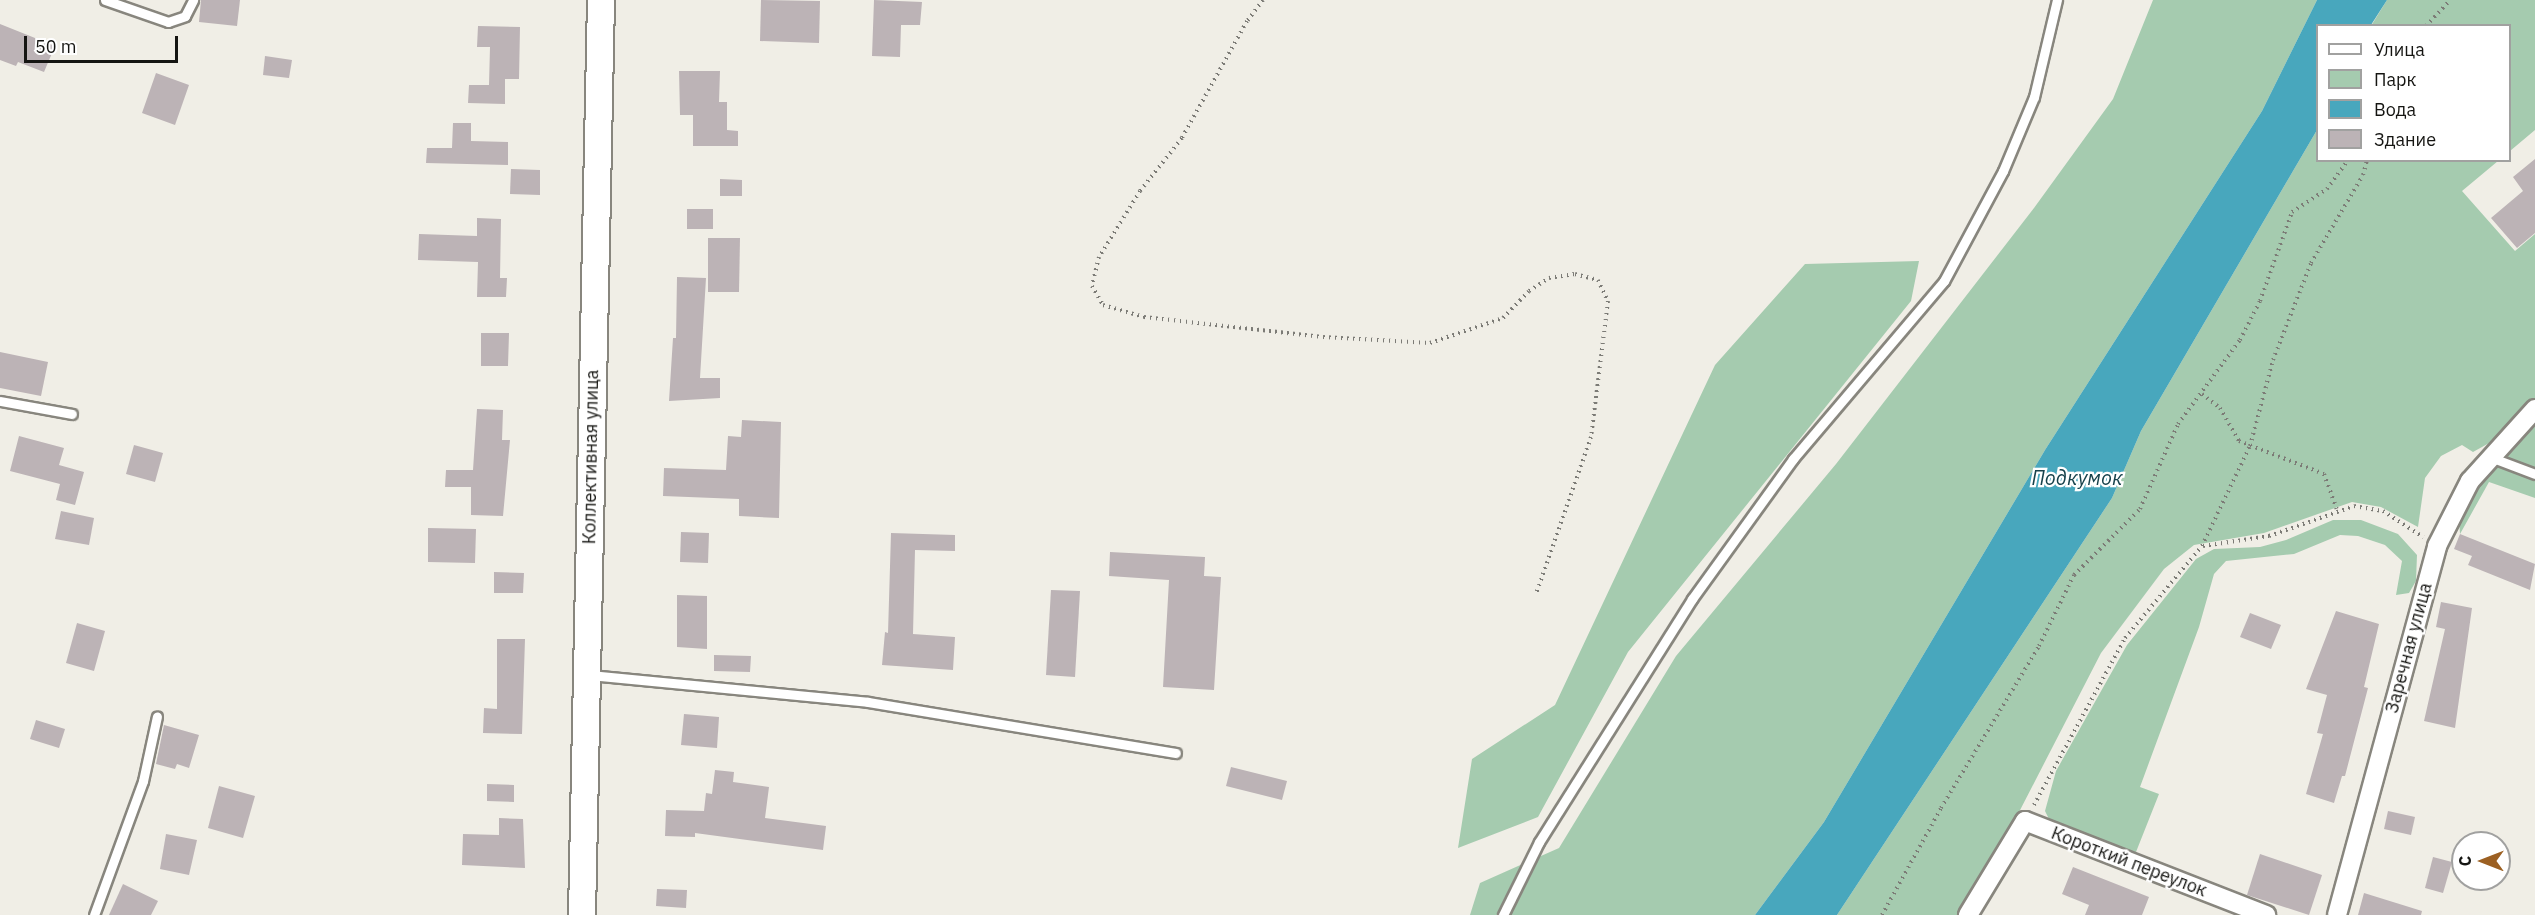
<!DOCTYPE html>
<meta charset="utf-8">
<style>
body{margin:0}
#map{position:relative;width:2535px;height:915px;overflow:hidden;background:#f0eee6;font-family:"IBM Plex Sans",sans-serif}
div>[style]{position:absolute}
.green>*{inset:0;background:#a5cbaf}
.water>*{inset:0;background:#48a7bd}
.building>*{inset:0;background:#bcb3b6}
.path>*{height:4px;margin-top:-2px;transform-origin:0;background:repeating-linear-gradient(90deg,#7c7b76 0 1.5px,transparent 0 6px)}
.roads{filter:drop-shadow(2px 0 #88867e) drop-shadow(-2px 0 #88867e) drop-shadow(0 2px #88867e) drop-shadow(0 -2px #88867e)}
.lane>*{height:9px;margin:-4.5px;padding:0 4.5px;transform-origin:4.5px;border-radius:4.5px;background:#fff}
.street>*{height:18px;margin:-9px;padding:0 9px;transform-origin:9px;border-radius:9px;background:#fff}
.secondary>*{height:26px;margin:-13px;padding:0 13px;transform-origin:13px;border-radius:13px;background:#fff}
span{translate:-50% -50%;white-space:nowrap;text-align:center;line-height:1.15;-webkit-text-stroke:4.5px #fff;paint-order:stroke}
.street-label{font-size:18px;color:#151512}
.water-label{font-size:20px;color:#17424c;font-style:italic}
.legend{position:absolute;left:2316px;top:24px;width:195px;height:138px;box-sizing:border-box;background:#fff;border:2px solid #a1a1a0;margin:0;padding:8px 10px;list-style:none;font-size:18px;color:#151512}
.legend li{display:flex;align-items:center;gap:12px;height:30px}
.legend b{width:30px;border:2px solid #a1a1a0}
.north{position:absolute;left:2451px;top:831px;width:60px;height:60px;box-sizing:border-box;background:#fff;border:2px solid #a1a1a0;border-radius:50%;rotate:270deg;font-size:16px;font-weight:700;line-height:24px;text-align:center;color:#151512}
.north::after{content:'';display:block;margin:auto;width:21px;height:27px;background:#9c6022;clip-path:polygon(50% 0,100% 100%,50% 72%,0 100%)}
.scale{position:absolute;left:24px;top:36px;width:154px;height:27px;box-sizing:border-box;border:3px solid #151512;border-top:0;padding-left:8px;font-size:18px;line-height:21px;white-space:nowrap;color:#151512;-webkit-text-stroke:4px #fff;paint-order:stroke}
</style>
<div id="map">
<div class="green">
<i style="clip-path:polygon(2153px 0,2317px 0,2262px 111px,2045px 450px,1824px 822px,1755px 915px,1470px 915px,1480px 883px,1559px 848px,1676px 656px,1836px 464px,2034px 208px,2113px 99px)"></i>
<i style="clip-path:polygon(2387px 0,2535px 0,2535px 130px,2510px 151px,2510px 26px,2371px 26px)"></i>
<i style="clip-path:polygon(2317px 130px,2318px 160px,2498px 161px,2462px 191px,2515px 251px,2535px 234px,2535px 400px,2500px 437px,2473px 452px,2462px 445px,2441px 456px,2425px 478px,2418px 527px,2381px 507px,2352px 502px,2264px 533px,2194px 545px,2164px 569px,2101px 653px,2017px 816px,1960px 915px,1837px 915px,2112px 498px,2141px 431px)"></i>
<i style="clip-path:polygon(1919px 261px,1911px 301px,1628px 652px,1538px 817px,1458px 848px,1472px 759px,1555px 705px,1715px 365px,1805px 264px)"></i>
<i style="clip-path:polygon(2535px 418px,2535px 469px,2510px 460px,2505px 453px)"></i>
<i style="clip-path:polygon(2491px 466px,2510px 467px,2535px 477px,2535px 498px,2489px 482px,2460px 534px,2459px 519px)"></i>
<i style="clip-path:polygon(2333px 520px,2361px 520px,2398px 534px,2417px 555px,2416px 581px,2409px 593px,2396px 595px,2402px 561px,2385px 545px,2358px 536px,2340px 535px,2294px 554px,2226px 561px,2214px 574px,2199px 627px,2140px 787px,2159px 794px,2136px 852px,2109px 847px,2051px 823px,2045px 811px,2056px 771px,2127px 645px,2196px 559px,2214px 549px,2260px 547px,2286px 540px)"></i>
</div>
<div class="water">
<i style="clip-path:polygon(2317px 0,2387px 0,2371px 25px,2318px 26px,2317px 130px,2141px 431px,2112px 498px,1837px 915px,1755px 915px,1824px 822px,2045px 450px,2262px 111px)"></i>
</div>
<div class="building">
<i style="clip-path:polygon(201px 0,240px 0,237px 26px,199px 22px)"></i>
<i style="clip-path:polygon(761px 0,820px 1px,819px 43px,760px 41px)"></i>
<i style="clip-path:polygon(874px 0,922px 2px,920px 25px,901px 25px,900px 57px,872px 56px)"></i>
<i style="clip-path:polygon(0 24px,55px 46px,44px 72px,18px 62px,16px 66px,0 60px)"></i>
<i style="clip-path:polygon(478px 26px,520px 27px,519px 79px,505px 79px,505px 104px,468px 103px,469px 85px,489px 85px,490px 47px,477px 47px)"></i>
<i style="clip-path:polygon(265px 56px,292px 60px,289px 78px,263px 75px)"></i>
<i style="clip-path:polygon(679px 71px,720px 71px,719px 102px,727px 102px,727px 130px,738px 131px,738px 146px,693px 146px,693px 115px,680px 115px)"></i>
<i style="clip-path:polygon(156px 73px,189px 85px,175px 125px,142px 113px)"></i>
<i style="clip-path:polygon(453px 123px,471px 123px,471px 141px,508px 142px,508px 165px,426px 163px,427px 148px,452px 148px)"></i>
<i style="clip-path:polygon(2535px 159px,2535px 233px,2517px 248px,2491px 218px,2523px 191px,2513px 177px)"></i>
<i style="clip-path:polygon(511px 169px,540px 170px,540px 195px,510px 194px)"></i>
<i style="clip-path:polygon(720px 179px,742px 180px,742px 196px,720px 196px)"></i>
<i style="clip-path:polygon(687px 209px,713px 209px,713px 229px,687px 229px)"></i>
<i style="clip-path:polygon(477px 218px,501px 219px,500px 278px,507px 278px,506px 297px,477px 297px,478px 262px,418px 260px,419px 234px,477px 236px)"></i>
<i style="clip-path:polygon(708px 238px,740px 238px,739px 292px,708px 292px)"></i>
<i style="clip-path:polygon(677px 277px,706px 278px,700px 378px,720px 378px,720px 398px,669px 401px,673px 338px,676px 338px)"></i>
<i style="clip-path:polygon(481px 333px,509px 333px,508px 366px,481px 366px)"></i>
<i style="clip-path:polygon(0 352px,48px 362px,41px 396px,0 388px)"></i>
<i style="clip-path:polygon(477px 409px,503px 410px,502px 440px,510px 440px,503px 516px,471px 515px,471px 487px,445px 487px,446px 470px,473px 470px)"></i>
<i style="clip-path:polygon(742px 420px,781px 422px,779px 518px,739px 516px,739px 499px,663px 496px,664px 468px,726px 470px,728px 436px,741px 437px)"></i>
<i style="clip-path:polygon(19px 436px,64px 448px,59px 465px,84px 472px,75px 505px,56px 500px,60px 484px,10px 471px)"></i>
<i style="clip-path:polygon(134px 445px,163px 453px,155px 482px,126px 474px)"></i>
<i style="clip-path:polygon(61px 511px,94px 518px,89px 545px,55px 539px)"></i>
<i style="clip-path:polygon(428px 528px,476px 529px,475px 563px,428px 562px)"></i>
<i style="clip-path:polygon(681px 532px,709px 533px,708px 563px,680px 562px)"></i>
<i style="clip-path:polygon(891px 533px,955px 535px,955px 551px,915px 550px,913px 634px,955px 637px,953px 670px,882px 665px,885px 632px,888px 633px)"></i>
<i style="clip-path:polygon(2460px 534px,2535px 564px,2530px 590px,2468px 565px,2472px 556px,2454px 549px)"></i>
<i style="clip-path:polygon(1110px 552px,1205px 557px,1204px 576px,1221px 577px,1214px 690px,1163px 687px,1169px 580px,1109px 576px)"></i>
<i style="clip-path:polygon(494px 572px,524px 573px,523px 593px,494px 593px)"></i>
<i style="clip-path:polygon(1051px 590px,1080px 591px,1075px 677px,1046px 675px)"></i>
<i style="clip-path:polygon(677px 595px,707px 596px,707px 649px,677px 647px)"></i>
<i style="clip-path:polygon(2441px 602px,2472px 608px,2455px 728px,2424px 721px,2445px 629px,2436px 627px)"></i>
<i style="clip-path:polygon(2336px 611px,2379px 624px,2364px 687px,2368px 688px,2345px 776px,2342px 776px,2334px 803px,2306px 794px,2323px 734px,2317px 733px,2327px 695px,2306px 689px)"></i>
<i style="clip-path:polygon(2250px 613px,2281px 625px,2271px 649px,2240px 637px)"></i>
<i style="clip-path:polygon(77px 623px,105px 631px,94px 671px,66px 663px)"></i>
<i style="clip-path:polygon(497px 639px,525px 639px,522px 734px,483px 733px,484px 708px,497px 709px)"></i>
<i style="clip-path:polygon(714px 655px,751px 656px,750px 672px,714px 671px)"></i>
<i style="clip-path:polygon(684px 714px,719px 717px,717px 748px,681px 745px)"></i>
<i style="clip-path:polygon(36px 720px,65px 729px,59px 748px,30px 739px)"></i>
<i style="clip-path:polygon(164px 725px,199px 735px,189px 768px,177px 764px,175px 769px,156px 764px)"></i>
<i style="clip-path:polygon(1231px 767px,1287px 781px,1282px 800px,1226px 786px)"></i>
<i style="clip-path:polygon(715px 770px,734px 772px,733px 782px,769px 787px,765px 818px,826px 826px,823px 850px,695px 833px,695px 837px,665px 836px,666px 810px,704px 811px,706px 793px,712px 794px)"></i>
<i style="clip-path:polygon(487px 784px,514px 785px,514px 802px,487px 801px)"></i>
<i style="clip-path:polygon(219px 786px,255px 796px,243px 838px,208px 828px)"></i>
<i style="clip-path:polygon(2388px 811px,2415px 817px,2411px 835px,2384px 829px)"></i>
<i style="clip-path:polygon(499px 818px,523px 819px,525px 868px,462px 865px,463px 834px,499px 835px)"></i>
<i style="clip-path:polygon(166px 834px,197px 840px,189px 875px,160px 869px)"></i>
<i style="clip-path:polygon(2260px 854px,2322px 875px,2309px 915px,2247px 895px)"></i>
<i style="clip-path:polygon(2433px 857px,2452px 862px,2443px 893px,2425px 888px)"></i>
<i style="clip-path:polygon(2073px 867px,2149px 897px,2142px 915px,2085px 915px,2089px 905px,2062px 894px)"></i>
<i style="clip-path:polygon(123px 884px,158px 901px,151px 915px,109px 915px)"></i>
<i style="clip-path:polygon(657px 889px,687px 890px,686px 908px,656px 906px)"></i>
<i style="clip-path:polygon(2364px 893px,2422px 911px,2421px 915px,2358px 915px)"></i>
</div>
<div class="path">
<i style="left:1263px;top:0;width:26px;rotate:127deg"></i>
<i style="left:1247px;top:21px;width:134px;rotate:119.1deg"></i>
<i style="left:1182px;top:138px;width:68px;rotate:128.4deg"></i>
<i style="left:1140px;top:191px;width:78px;rotate:121.8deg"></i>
<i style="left:1099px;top:257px;width:30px;rotate:104deg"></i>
<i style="left:1092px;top:286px;width:22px;rotate:60deg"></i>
<i style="left:1103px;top:305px;width:43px;rotate:16.3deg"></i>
<i style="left:1144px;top:317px;width:180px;rotate:6.4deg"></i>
<i style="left:1323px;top:337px;width:107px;rotate:3.2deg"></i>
<i style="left:1430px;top:343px;width:77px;rotate:-18.9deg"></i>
<i style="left:1503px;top:318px;width:37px;rotate:-46deg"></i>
<i style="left:1529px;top:291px;width:24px;rotate:-33deg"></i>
<i style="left:1549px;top:278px;width:26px;rotate:-9deg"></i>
<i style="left:1575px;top:274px;width:24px;rotate:15deg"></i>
<i style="left:1598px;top:280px;width:23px;rotate:65deg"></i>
<i style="left:1608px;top:301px;width:137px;rotate:97.1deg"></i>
<i style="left:1591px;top:437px;width:166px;rotate:109.3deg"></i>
<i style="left:2426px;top:26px;width:35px;rotate:-47deg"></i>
<i style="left:2202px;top:394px;width:23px;rotate:38deg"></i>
<i style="left:2220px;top:408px;width:38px;rotate:60deg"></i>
<i style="left:2239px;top:441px;width:91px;rotate:21.2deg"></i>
<i style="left:2324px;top:474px;width:37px;rotate:70deg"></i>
<i style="left:2203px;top:546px;width:67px;rotate:-8.6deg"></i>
<i style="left:2269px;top:536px;width:90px;rotate:-19.4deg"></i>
<i style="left:2354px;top:506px;width:29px;rotate:10deg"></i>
<i style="left:2383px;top:511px;width:48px;rotate:33deg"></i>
<i style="left:2034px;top:805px;width:190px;rotate:-61.4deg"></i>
<i style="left:2125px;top:638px;width:120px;rotate:-50.1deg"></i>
<i style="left:2202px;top:546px;width:111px;rotate:-64.4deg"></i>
<i style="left:2250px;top:446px;width:89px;rotate:-75deg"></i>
<i style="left:2273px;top:360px;width:104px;rotate:-68.6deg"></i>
<i style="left:2311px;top:263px;width:102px;rotate:-59.4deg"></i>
<i style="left:2363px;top:175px;width:16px;rotate:-75deg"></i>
<i style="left:1882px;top:915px;width:122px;rotate:-61.1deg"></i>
<i style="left:1941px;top:808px;width:189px;rotate:-58.8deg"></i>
<i style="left:2039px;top:646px;width:79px;rotate:-63.8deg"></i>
<i style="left:2074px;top:575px;width:93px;rotate:-45deg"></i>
<i style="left:2140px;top:509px;width:93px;rotate:-65.9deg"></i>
<i style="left:2178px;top:424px;width:104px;rotate:-53.6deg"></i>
<i style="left:2240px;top:340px;width:44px;rotate:-62.9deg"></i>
<i style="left:2260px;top:301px;width:95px;rotate:-70.2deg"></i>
<i style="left:2292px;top:212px;width:42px;rotate:-33.3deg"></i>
<i style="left:2327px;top:189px;width:36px;rotate:-54deg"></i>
</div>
<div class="roads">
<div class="lane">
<i style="left:105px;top:0;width:67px;rotate:19.2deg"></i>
<i style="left:168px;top:22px;width:18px;rotate:-19deg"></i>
<i style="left:185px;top:16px;width:18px;rotate:-63deg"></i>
<i style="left:0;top:401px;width:73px;rotate:10.2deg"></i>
<i style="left:2490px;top:457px;width:48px;rotate:20.7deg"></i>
<i style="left:589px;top:675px;width:280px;rotate:5.5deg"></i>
<i style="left:868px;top:702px;width:312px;rotate:9.4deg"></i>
<i style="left:94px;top:915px;width:143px;rotate:-69.9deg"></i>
<i style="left:143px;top:781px;width:66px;rotate:-77.8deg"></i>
<i style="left:1503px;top:915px;width:81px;rotate:-63.7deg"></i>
<i style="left:1539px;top:842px;width:287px;rotate:-57.8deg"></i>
<i style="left:1692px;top:599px;width:173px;rotate:-54.2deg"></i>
<i style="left:1793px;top:459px;width:233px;rotate:-49.7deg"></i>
<i style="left:1944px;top:281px;width:125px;rotate:-61.8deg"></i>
<i style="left:2003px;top:171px;width:80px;rotate:-67.3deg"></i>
<i style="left:2034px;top:97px;width:100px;rotate:-76.7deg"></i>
</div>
<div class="street">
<i style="left:1968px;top:915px;width:110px;rotate:-58.8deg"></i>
<i style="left:2025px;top:821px;width:259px;rotate:21.3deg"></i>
<i style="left:2337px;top:915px;width:382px;rotate:-74.8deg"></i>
<i style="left:2437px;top:546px;width:73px;rotate:-63.1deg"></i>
<i style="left:2470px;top:481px;width:97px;rotate:-47.9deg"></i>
</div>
<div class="secondary">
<i style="left:582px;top:915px;width:915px;rotate:-88.81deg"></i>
</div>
</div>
<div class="street-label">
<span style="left:591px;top:457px;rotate:-89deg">Коллективная улица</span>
<span style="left:2409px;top:648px;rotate:-75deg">Заречная улица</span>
<span style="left:2129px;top:862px;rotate:21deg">Короткий переулок</span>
</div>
<div class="water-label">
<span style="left:2077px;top:477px">Подкумок</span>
</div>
<ul class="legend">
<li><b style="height:8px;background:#fff"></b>Улица</li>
<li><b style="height:16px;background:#a5cbaf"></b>Парк</li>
<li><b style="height:16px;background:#48a7bd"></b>Вода</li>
<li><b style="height:16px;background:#bcb3b6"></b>Здание</li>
</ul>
<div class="north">С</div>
<div class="scale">50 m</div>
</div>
